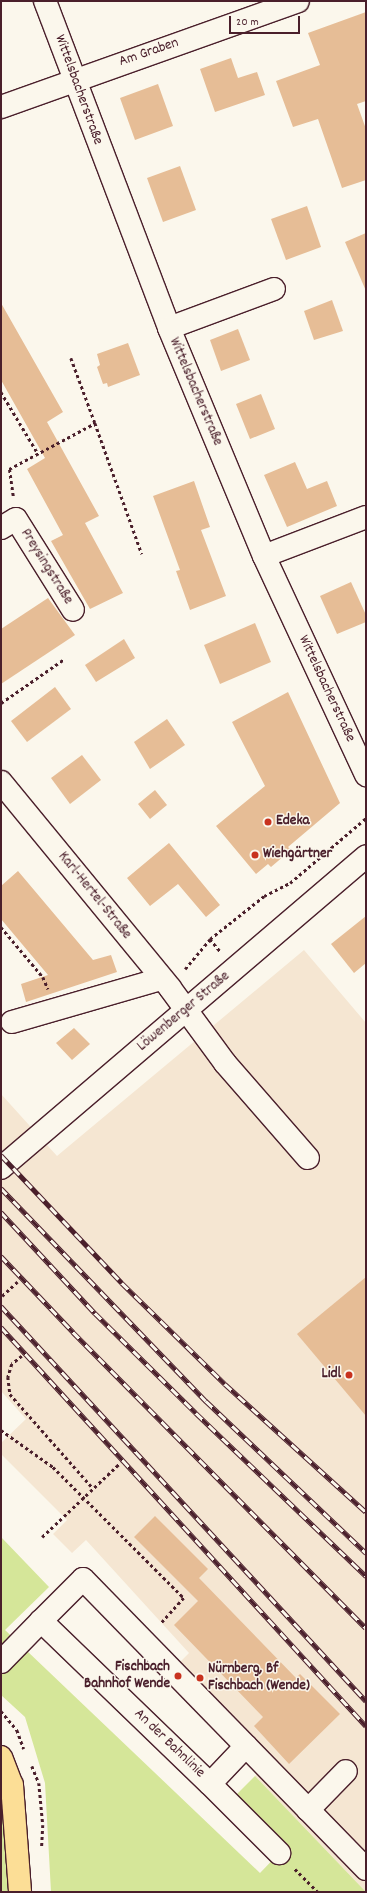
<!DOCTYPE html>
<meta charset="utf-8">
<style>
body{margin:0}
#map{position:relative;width:367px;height:1893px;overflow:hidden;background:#fbf7ec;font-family:Dekko,sans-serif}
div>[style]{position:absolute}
.built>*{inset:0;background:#f5e6d2}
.green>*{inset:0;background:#d5e699}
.building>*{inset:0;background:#e6bd96}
.path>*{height:2.5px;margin-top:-1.25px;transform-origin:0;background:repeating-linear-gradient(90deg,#4a1f2b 0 3px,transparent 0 6px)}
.roads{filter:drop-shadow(1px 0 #4a1f2b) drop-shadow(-1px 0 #4a1f2b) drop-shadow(0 1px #4a1f2b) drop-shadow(0 -1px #4a1f2b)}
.minor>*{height:22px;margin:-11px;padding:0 11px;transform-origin:11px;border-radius:11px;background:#fbf7ec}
.major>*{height:22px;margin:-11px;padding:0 11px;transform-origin:11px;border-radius:11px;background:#fcde96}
.rail>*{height:4.5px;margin-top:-2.25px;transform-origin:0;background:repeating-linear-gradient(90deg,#fbf7ec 0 9px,#4a1f2b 0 18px);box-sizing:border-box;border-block:1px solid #4a1f2b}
.dots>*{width:11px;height:11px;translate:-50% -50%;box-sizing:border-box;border:2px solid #fbf7ec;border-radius:50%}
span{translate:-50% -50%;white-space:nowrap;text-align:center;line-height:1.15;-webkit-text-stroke:3px #fbf7ec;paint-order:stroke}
.street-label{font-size:15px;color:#4a1f2b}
.poi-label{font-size:15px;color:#4a1f2b;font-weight:700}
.left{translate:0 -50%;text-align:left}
.right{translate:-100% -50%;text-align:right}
.frame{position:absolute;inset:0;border:2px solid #4a1f2b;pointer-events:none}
.scale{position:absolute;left:229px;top:16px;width:71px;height:18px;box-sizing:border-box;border:2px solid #4a1f2b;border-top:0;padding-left:5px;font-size:12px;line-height:14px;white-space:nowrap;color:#4a1f2b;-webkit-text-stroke:3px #fbf7ec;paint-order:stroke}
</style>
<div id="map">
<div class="built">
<i style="clip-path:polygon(304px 950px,366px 1023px,366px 1892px,255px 1776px,273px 1758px,180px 1662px,189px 1653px,86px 1540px,72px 1553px,53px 1534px,67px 1520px,1px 1454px,1px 1443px,26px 1419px,1px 1391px,1px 1094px,57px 1156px)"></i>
</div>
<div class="green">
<i style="clip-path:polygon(1px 1537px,49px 1587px,5px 1630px,260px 1873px,285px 1847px,235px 1796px,255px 1776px,366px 1892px,51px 1892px,45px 1783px,25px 1717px,1px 1695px)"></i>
<i style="clip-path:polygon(1px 1797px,4px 1798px,9px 1892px,1px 1892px)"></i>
</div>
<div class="building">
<i style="clip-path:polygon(366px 12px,366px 101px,357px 104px,366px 129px,366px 180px,342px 188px,318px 119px,293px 127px,276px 81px,320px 65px,308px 33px)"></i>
<i style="clip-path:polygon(231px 58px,238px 78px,257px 72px,265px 95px,215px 112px,200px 69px)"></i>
<i style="clip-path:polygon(158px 84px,173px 126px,135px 140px,120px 98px)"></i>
<i style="clip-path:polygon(180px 166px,196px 210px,163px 222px,147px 178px)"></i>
<i style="clip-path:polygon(307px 206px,321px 247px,286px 260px,271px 219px)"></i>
<i style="clip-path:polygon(366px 233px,366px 291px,345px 242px)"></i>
<i style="clip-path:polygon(332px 300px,343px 331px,314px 340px,304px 311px)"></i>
<i style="clip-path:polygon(1px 303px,63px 412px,47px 422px,99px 516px,85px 523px,123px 593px,90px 609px,51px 541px,63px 535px,27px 469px,45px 458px,1px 380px)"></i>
<i style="clip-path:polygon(238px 329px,250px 360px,221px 371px,210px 340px)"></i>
<i style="clip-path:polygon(128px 343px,140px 375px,108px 387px,107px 383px,103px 384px,97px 367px,100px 365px,97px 354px)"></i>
<i style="clip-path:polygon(261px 394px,275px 429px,250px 439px,236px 404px)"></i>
<i style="clip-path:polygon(295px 462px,307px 489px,327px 481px,337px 506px,287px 527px,264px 475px)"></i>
<i style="clip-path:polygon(194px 481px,210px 527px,201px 530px,226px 596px,190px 610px,176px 571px,180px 570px,153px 496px)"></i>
<i style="clip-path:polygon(351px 582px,366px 615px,366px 622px,337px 634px,320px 596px)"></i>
<i style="clip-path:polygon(48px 598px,75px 635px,1px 684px,1px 629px)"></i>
<i style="clip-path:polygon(255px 623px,271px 662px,220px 684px,204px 645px)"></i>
<i style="clip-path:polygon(124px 639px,135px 658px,96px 682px,85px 665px)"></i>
<i style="clip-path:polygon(55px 687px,71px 709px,27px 742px,11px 721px)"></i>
<i style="clip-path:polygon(288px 692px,340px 803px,288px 847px,291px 850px,271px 867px,268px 864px,256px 874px,216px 826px,265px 786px,232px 722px)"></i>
<i style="clip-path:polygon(167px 719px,185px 745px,150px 769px,134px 742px)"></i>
<i style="clip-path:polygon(82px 755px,101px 780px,70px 804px,51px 778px)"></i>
<i style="clip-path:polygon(155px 790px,167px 805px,150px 819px,138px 804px)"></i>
<i style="clip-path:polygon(169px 843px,220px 905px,206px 917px,178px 884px,150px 906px,127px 878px)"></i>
<i style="clip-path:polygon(18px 871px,93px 960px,111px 955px,117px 972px,26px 1002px,21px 984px,48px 975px,1px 919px,1px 886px)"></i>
<i style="clip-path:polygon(366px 916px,366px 963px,354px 973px,331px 944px)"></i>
<i style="clip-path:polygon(74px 1028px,90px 1044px,72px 1060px,56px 1043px)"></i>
<i style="clip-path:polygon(366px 1277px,366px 1416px,297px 1334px)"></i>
<i style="clip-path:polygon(155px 1516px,208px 1569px,199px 1578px,296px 1678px,300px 1674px,340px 1714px,289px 1764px,254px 1726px,263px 1717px,174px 1625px,198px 1601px,134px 1537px)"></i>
</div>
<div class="path">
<i style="left:71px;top:358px;width:69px;rotate:69.7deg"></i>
<i style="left:1px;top:392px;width:70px;rotate:59deg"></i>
<i style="left:13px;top:496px;width:27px;rotate:-98deg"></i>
<i style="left:9px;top:469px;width:98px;rotate:-28.1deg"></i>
<i style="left:95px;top:423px;width:139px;rotate:70.3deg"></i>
<i style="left:1px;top:703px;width:77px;rotate:-34.9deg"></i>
<i style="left:1px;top:927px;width:65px;rotate:50deg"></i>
<i style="left:43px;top:977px;width:13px;rotate:67deg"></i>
<i style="left:210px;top:939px;width:16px;rotate:50deg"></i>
<i style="left:185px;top:969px;width:39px;rotate:-50deg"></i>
<i style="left:210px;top:939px;width:69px;rotate:-38.5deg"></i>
<i style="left:264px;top:896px;width:29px;rotate:-27deg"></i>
<i style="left:290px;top:883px;width:100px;rotate:-40.5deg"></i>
<i style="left:2px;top:1296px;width:21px;rotate:-43deg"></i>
<i style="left:22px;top:1356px;width:13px;rotate:141deg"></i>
<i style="left:12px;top:1364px;width:14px;rotate:107deg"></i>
<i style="left:8px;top:1377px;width:17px;rotate:83deg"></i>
<i style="left:10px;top:1394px;width:125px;rotate:48.6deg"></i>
<i style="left:1px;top:1430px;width:64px;rotate:35.4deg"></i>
<i style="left:53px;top:1467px;width:185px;rotate:45deg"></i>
<i style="left:184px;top:1598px;width:36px;rotate:132deg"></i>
<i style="left:42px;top:1537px;width:108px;rotate:-43.5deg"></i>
<i style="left:1px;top:1711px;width:25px;rotate:50deg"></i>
<i style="left:17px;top:1730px;width:20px;rotate:70deg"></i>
<i style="left:32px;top:1766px;width:18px;rotate:68deg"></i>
<i style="left:39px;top:1783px;width:42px;rotate:84.6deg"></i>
<i style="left:43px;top:1825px;width:21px;rotate:93deg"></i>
<i style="left:295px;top:1869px;width:33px;rotate:45deg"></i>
</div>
<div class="roads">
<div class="minor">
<i style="left:45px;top:1px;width:350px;rotate:69.2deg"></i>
<i style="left:169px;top:328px;width:247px;rotate:67.4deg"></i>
<i style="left:264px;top:556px;width:242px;rotate:65deg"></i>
<i style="left:1px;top:107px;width:315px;rotate:-19.6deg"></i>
<i style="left:169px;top:328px;width:112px;rotate:-20.4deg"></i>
<i style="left:1px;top:528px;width:17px;rotate:-31deg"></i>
<i style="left:16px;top:519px;width:107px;rotate:57.9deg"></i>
<i style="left:264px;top:556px;width:109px;rotate:-20.9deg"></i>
<i style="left:1px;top:782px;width:266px;rotate:50.6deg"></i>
<i style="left:170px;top:988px;width:93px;rotate:53.7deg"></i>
<i style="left:225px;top:1063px;width:126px;rotate:48.9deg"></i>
<i style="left:12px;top:1022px;width:155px;rotate:-16.1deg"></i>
<i style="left:1px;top:1168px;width:480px;rotate:-40.5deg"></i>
<i style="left:1px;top:1662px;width:57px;rotate:-45.7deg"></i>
<i style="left:41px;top:1621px;width:59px;rotate:-45deg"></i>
<i style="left:83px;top:1579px;width:233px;rotate:45.7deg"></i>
<i style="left:246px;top:1746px;width:52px;rotate:133.5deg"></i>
<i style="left:210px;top:1784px;width:235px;rotate:-136deg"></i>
<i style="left:246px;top:1746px;width:172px;rotate:45.7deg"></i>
<i style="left:210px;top:1784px;width:98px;rotate:45deg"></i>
<i style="left:308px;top:1810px;width:54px;rotate:-45.7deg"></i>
</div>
<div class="major">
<i style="left:1px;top:1757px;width:30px;rotate:69deg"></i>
<i style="left:12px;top:1785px;width:107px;rotate:85.7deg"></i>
</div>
</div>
<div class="rail">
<i style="left:1px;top:1155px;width:176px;rotate:46.6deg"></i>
<i style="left:122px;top:1283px;width:144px;rotate:44.4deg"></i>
<i style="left:225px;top:1384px;width:190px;rotate:42.2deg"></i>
<i style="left:1px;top:1188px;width:296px;rotate:46.1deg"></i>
<i style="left:206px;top:1401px;width:221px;rotate:43.5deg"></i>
<i style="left:1px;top:1212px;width:138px;rotate:47.1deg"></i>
<i style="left:95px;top:1313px;width:142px;rotate:44.7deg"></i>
<i style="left:196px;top:1413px;width:236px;rotate:43.8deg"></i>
<i style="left:1px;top:1256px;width:105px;rotate:46.5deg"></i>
<i style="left:73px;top:1332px;width:416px;rotate:45.3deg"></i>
<i style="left:1px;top:1306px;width:538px;rotate:47.26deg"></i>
<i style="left:1px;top:1327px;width:541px;rotate:47.55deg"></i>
</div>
<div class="dots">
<i style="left:268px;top:822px;background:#c8321e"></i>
<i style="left:255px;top:855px;background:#c8321e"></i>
<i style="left:349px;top:1375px;background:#c8321e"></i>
<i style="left:178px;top:1676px;background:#c8321e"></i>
<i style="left:200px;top:1678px;background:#c8321e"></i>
</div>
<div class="street-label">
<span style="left:149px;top:53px;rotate:-19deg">Am Graben</span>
<span style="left:78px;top:90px;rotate:70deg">Wittelsbacherstraße</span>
<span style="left:195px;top:392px;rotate:67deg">Wittelsbacherstraße</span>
<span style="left:46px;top:567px;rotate:58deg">Preysingstraße</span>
<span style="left:326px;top:689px;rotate:65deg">Wittelsbacherstraße</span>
<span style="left:94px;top:896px;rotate:51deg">Karl-Hertel-Straße</span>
<span style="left:184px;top:1012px;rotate:-40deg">Löwenberger Straße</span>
<span style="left:169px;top:1744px;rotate:44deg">An der Bahnlinie</span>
</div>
<div class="poi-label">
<span class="left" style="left:276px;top:822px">Edeka</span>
<span class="left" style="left:263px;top:855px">Wiehgärtner</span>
<span class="right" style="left:341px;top:1375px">Lidl</span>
<span class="right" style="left:170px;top:1676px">Fischbach<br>Bahnhof Wende</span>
<span class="left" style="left:208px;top:1678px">Nürnberg, Bf<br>Fischbach (Wende)</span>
</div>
<div class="frame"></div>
<div class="scale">20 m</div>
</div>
